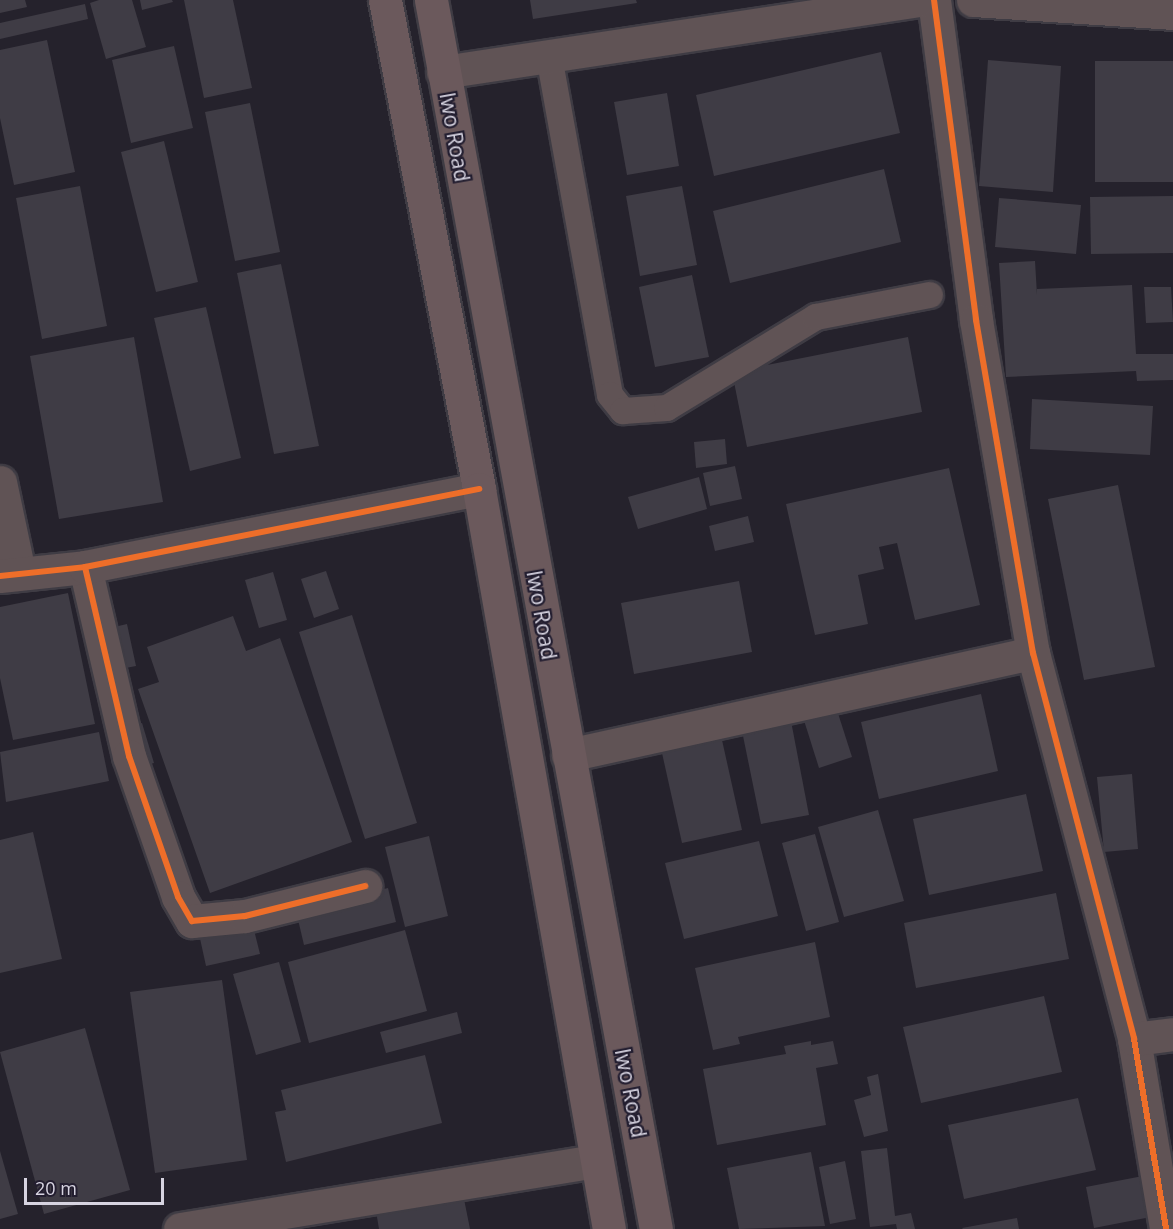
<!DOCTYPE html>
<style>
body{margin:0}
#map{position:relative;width:1173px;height:1229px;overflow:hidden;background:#25222c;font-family:"Open Sans",sans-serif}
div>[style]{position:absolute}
.building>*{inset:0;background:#3f3c45}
.roads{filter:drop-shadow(2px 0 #3f3c44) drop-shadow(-2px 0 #3f3c44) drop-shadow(0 2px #3f3c44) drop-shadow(0 -2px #3f3c44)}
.lane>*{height:26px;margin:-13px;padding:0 13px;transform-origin:13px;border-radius:13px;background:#605355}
.street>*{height:33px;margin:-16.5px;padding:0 16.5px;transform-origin:16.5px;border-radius:16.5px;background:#605355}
.highway>*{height:33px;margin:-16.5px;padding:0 16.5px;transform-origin:16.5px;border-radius:16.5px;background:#6b595c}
.cycleway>*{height:6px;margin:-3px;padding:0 3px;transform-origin:3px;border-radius:3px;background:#ee6e29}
span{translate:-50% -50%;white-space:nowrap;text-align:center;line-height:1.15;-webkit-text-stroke:4.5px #231e30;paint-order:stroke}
.street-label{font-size:21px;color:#d7d4e1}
.scale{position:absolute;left:24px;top:1178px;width:140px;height:27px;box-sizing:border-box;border:3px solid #d7d4e1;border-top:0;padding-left:8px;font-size:18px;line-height:21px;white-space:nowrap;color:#d7d4e1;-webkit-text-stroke:4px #231e30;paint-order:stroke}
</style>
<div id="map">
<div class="building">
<i style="clip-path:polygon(0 0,25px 0,27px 7px,0 13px)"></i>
<i style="clip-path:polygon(99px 0,132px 0,146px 47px,106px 59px,90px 3px)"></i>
<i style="clip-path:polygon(140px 0,172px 0,173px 2px,142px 10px)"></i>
<i style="clip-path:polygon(184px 0,233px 0,252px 88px,204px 98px)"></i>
<i style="clip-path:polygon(530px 0,636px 0,637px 3px,533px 19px)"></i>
<i style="clip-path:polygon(85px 4px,88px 19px,0 39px,0 23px)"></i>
<i style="clip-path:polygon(47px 40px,75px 172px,14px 185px,0 118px,0 50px)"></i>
<i style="clip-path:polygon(174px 46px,193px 128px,131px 143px,112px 60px)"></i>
<i style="clip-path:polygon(881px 52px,900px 133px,714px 176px,696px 95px)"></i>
<i style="clip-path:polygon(988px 60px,1061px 66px,1053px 192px,979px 186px)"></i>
<i style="clip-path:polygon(1095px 61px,1173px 61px,1173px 182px,1095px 182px)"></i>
<i style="clip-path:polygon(667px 93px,679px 166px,627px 175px,614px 102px)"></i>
<i style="clip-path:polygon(250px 103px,280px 252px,235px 261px,205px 112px)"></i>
<i style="clip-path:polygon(164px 141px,198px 282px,156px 292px,121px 152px)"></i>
<i style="clip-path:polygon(884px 169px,901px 242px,730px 283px,713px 211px)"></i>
<i style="clip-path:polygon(80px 186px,107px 326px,42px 339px,16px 198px)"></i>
<i style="clip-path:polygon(682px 186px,697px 265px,640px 276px,626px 196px)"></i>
<i style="clip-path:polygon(1173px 196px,1173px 253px,1091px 254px,1090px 197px)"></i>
<i style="clip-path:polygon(999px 198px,1081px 205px,1076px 254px,995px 247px)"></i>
<i style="clip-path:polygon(1035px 261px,1037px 295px,1037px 289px,1132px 285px,1136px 354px,1173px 354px,1173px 380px,1137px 381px,1136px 371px,1006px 377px,999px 263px)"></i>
<i style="clip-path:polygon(281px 264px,319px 446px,274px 454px,237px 273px)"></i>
<i style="clip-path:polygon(692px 275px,709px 357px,655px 367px,639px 287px)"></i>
<i style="clip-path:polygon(1144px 287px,1171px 287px,1173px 322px,1146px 323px)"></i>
<i style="clip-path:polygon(206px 307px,241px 458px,190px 471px,154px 318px)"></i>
<i style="clip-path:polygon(134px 337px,163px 502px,59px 519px,30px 356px)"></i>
<i style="clip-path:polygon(908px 337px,922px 412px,747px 447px,732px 372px)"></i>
<i style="clip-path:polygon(1032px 399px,1153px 406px,1150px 455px,1030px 449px)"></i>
<i style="clip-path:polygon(725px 439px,727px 464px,696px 468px,694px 442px)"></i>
<i style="clip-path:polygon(735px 466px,742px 499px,710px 506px,703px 473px)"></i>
<i style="clip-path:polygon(949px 468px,980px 605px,915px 620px,897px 543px,879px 547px,884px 569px,858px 575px,868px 624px,815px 635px,786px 504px)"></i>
<i style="clip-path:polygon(699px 477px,707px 509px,638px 529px,628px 497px)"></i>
<i style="clip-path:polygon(1118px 485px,1155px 667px,1084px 680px,1048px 499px)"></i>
<i style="clip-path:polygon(748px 516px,754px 542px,715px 551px,709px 526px)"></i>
<i style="clip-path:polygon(326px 571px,339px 609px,314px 618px,301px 579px)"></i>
<i style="clip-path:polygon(273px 572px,287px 620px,259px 628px,245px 580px)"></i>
<i style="clip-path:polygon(739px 581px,752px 652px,634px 674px,621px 603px)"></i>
<i style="clip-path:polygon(68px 593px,95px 724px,13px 740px,0 678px,0 607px)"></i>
<i style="clip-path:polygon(352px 615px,417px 823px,365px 839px,299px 632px)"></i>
<i style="clip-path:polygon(233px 616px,246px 651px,280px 638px,352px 842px,210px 893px,138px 689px,159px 682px,147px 647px)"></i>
<i style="clip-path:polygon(127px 624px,136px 666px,105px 672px,97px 631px)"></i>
<i style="clip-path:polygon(981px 694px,998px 771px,879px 799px,861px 722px)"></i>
<i style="clip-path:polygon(835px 704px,852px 757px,819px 768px,802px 714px)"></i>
<i style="clip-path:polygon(791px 721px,809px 815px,761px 824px,742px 731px)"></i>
<i style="clip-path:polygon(142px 723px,154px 763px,140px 767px,128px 727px)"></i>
<i style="clip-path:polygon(720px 731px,742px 830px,682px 843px,660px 744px)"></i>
<i style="clip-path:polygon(99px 732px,109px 781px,6px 802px,0 752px)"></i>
<i style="clip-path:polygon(1132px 774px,1138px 849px,1104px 852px,1097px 777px)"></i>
<i style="clip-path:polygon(1026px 794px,1043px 871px,929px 895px,913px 819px)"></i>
<i style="clip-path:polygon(878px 810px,904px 901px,844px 917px,818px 827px)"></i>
<i style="clip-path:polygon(33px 832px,62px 959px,0 973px,0 840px)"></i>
<i style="clip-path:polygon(815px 834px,839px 922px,806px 931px,782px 843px)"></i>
<i style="clip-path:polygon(429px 836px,448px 916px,405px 927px,385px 847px)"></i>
<i style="clip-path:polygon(759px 841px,778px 916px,684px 939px,665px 863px)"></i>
<i style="clip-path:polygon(388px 888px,396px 922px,304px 945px,296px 911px)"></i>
<i style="clip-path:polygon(1056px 893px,1069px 959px,916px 988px,904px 923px)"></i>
<i style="clip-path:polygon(252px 922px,260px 954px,206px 966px,199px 934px)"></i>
<i style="clip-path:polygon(405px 930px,427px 1011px,309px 1043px,288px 962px)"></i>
<i style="clip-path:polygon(815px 942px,830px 1017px,738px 1037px,740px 1044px,713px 1050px,695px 968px)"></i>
<i style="clip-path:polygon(279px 962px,301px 1042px,256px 1055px,233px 974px)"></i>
<i style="clip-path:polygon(222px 980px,247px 1160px,155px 1173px,130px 992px)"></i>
<i style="clip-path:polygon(1044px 996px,1062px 1072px,921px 1103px,903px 1027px)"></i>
<i style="clip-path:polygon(457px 1012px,462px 1033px,386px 1053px,380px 1032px)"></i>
<i style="clip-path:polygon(85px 1028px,130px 1190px,44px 1214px,0 1052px)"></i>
<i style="clip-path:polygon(811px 1041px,811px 1045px,833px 1041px,838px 1064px,816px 1068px,826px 1125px,717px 1145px,703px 1069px,786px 1054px,784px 1046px)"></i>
<i style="clip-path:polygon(425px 1055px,442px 1123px,286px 1162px,275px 1112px,286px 1110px,281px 1090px)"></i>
<i style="clip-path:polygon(878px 1074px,888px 1131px,864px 1137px,854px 1100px,871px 1095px,867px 1077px)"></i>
<i style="clip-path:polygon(1078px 1098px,1096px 1170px,964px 1199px,948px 1125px)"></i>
<i style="clip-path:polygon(887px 1148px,895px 1216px,911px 1213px,915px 1229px,897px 1229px,896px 1224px,870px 1227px,861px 1151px)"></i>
<i style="clip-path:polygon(0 1151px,18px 1214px,0 1219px)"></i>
<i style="clip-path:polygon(811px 1152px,825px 1226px,739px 1229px,727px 1168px)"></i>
<i style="clip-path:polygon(845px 1161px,856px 1219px,830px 1224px,819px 1167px)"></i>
<i style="clip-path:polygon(1148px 1175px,1156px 1216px,1094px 1228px,1086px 1187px)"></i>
<i style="clip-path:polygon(463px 1194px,470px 1229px,379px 1229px,376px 1211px)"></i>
<i style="clip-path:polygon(1017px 1218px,1019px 1229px,963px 1229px,962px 1228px)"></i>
</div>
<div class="roads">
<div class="lane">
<i style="left:549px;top:56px;width:344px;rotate:79.8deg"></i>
<i style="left:610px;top:395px;width:21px;rotate:51deg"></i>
<i style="left:623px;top:411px;width:44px;rotate:-3.9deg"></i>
<i style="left:667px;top:408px;width:175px;rotate:-31.4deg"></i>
<i style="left:816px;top:317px;width:116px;rotate:-10.9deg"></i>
</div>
<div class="street">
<i style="left:934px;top:0;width:323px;rotate:82.5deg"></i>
<i style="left:976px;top:320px;width:338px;rotate:80.3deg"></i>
<i style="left:1033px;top:653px;width:399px;rotate:75.3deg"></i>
<i style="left:1134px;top:1039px;width:193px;rotate:80.4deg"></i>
<i style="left:973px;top:0;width:200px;rotate:3.7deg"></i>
<i style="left:443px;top:72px;width:479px;rotate:-8.6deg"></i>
<i style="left:0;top:482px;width:92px;rotate:78.1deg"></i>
<i style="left:85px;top:567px;width:194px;rotate:76.9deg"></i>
<i style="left:129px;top:756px;width:149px;rotate:70.8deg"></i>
<i style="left:178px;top:897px;width:28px;rotate:60deg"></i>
<i style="left:192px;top:921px;width:53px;rotate:-5.4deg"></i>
<i style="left:245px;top:916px;width:124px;rotate:-14deg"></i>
<i style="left:0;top:576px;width:85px;rotate:-6deg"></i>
<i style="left:85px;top:567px;width:402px;rotate:-11.2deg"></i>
<i style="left:568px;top:755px;width:476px;rotate:-12.4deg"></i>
<i style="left:1134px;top:1039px;width:39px;rotate:-7deg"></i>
<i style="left:180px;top:1229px;width:422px;rotate:-9.3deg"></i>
</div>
<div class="highway">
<i style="left:385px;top:0;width:498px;rotate:79.1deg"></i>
<i style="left:479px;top:489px;width:751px;rotate:80.04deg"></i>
<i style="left:431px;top:0;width:1249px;rotate:79.63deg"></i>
</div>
</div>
<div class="cycleway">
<i style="left:934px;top:0;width:323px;rotate:82.5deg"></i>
<i style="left:976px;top:320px;width:338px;rotate:80.3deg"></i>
<i style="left:1033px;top:653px;width:399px;rotate:75.3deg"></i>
<i style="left:1134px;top:1039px;width:193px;rotate:80.4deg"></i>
<i style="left:85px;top:567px;width:194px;rotate:76.9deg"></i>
<i style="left:129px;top:756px;width:149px;rotate:70.8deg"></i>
<i style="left:178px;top:897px;width:28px;rotate:60deg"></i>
<i style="left:192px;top:921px;width:53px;rotate:-5.4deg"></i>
<i style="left:245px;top:916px;width:124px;rotate:-14deg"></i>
<i style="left:0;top:576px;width:85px;rotate:-6deg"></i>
<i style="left:85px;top:567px;width:402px;rotate:-11.2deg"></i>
</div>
<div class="street-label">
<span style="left:455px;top:137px;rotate:80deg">Iwo Road</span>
<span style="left:542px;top:615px;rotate:80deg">Iwo Road</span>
<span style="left:631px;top:1093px;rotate:79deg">Iwo Road</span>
</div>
<div class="scale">20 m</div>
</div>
